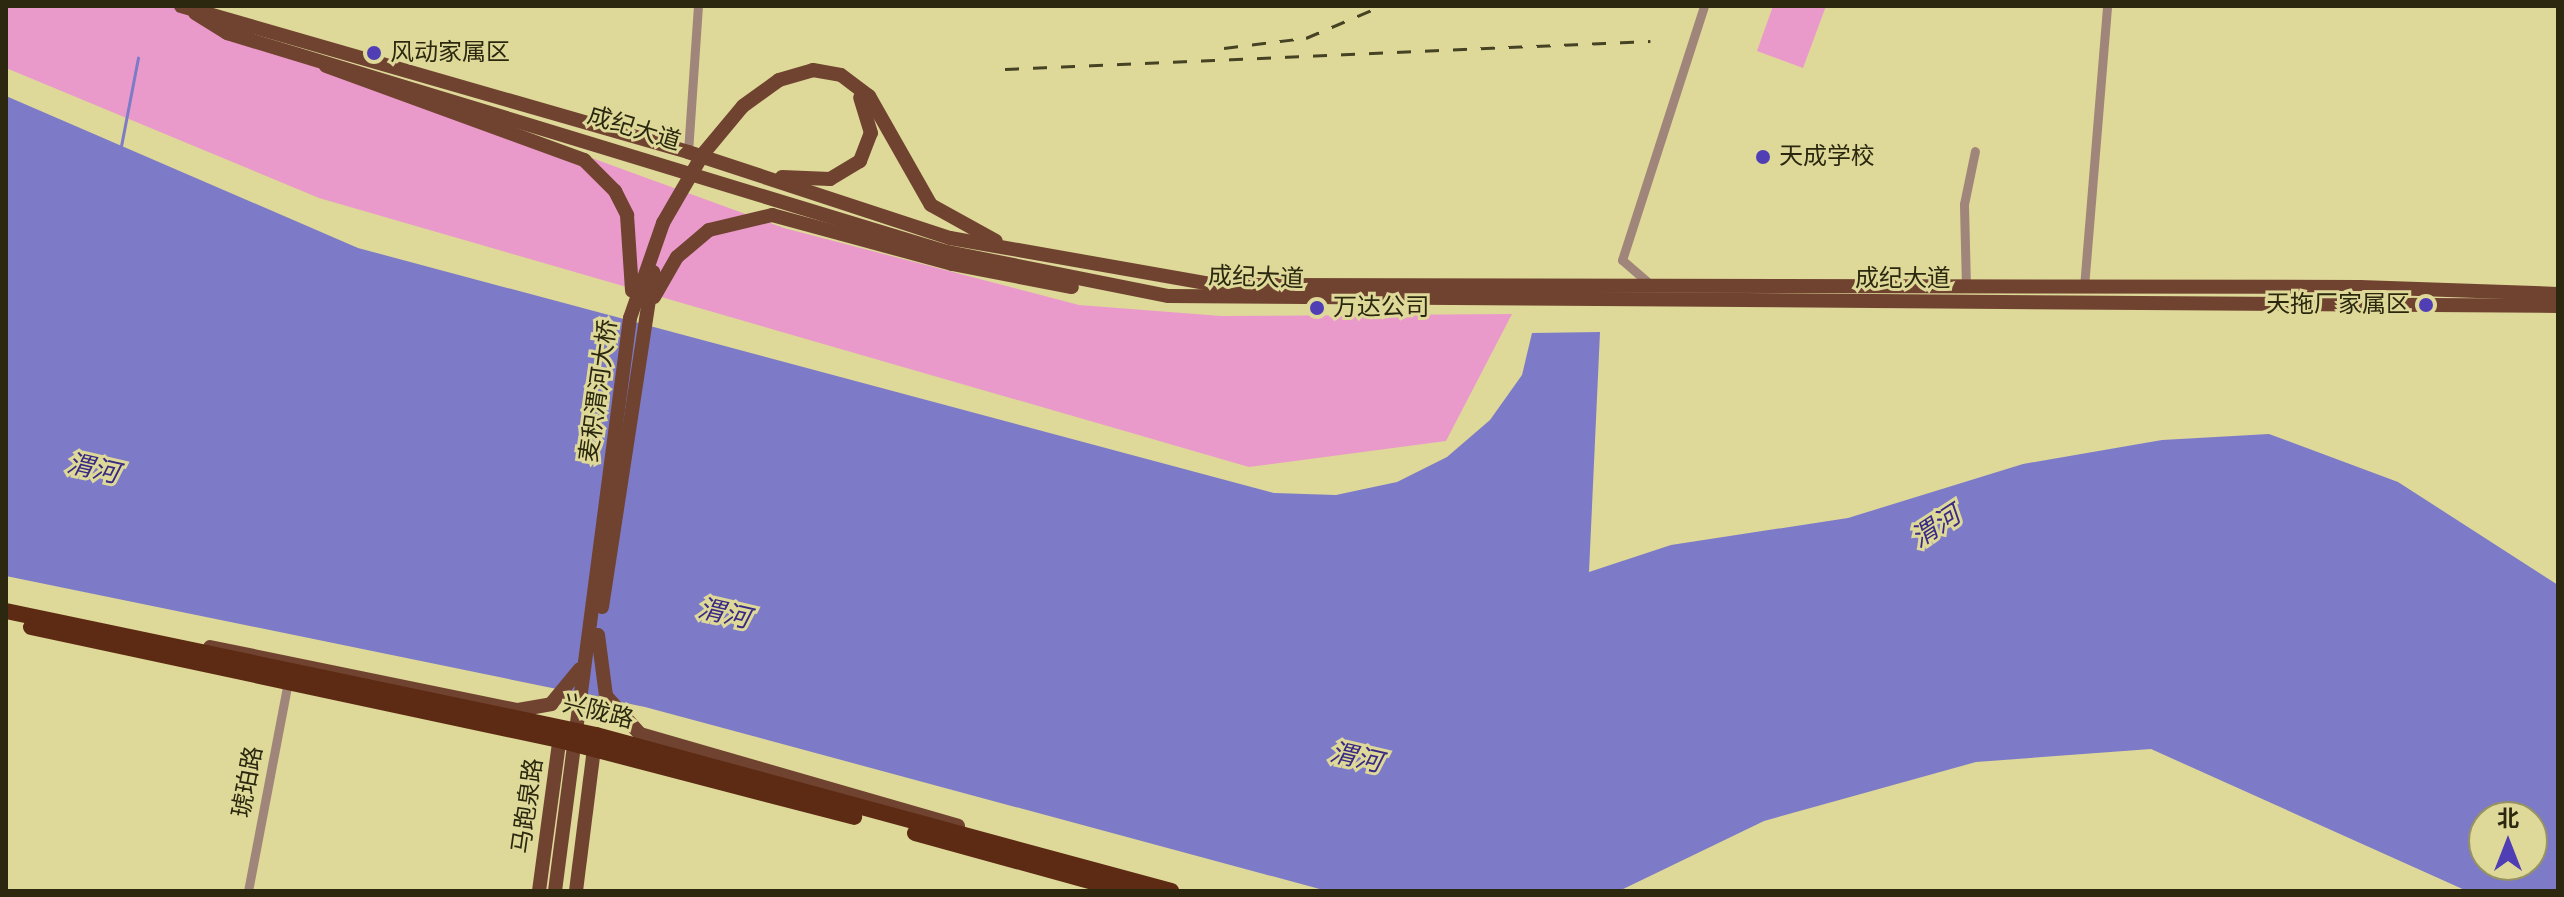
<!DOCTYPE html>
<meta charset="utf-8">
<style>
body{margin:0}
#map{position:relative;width:2564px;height:897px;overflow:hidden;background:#ded899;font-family:"Nunito Sans","Noto Sans SC",sans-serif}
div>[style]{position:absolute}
.green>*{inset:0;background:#ea9aca}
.water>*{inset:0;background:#7d7bc8}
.stream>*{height:3px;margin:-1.5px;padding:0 1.5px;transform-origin:1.5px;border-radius:1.5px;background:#7d7bc8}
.street>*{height:9px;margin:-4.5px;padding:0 4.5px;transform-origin:4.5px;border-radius:4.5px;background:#a0857a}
.primary>*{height:14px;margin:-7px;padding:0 7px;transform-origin:7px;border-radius:7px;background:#704330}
.highway>*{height:16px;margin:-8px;padding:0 8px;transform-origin:8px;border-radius:8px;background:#5d2b14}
.rail>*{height:3px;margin-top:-1.5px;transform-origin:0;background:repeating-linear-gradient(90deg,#464324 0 14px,transparent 0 28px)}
.dots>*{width:22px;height:22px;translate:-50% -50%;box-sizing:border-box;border:4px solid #ded899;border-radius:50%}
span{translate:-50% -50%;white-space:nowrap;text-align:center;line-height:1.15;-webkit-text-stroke:6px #ded899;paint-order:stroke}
.poi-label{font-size:24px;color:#2b280f}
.left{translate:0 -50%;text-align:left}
.right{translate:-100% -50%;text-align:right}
.street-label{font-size:24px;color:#2b280f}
.water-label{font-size:26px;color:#382a84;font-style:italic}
.frame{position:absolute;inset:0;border:8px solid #2b280f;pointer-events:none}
.north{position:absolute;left:2468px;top:801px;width:80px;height:80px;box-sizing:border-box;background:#ded899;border:2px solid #969262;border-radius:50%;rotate:0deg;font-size:22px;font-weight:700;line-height:32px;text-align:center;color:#2b280f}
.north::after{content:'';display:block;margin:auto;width:28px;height:36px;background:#503eb5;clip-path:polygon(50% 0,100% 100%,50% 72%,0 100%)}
</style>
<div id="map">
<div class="green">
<i style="clip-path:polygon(6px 6px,174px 6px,784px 228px,1079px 305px,1221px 316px,1512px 314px,1446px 441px,1249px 467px,319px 198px,6px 68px)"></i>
<i style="clip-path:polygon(1773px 6px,1826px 6px,1803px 68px,1757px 51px)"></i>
</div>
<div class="water">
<i style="clip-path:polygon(evenodd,6px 96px,358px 248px,1274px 493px,1336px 495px,1397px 482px,1447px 457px,1490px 420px,1522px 375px,1532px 333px,1600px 332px,1589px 572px,1671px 545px,1848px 518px,2023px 464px,2162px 440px,2269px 434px,2398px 482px,2558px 585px,2558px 891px,2467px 891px,2151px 749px,1976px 762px,1764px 821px,1619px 891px,1327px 891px,645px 707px,6px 576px,6px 96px,2484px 817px,2532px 817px,2532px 865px,2484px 865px,2484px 817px)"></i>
</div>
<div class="stream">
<i style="left:121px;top:146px;width:90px;rotate:-79.1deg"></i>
</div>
<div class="street">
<i style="left:688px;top:152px;width:146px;rotate:-86.1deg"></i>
<i style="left:1651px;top:285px;width:38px;rotate:-139deg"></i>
<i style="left:1622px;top:260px;width:267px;rotate:-72.1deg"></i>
<i style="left:1966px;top:287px;width:83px;rotate:-91.4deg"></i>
<i style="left:1964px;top:204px;width:54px;rotate:-78.3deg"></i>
<i style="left:2084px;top:287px;width:282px;rotate:-85.3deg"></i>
<i style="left:248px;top:891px;width:214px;rotate:-79.2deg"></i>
</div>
<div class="primary">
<i style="left:181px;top:6px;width:528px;rotate:16.06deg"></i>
<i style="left:688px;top:152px;width:276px;rotate:18.2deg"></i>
<i style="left:950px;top:238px;width:270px;rotate:10deg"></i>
<i style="left:1216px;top:285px;width:1144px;rotate:0.1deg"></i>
<i style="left:2360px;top:287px;width:198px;rotate:2deg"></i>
<i style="left:195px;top:13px;width:38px;rotate:32deg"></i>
<i style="left:227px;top:33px;width:748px;rotate:16.93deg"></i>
<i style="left:943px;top:251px;width:230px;rotate:11.3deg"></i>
<i style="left:1169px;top:296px;width:1389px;rotate:0.41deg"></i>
<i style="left:326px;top:66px;width:275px;rotate:20deg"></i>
<i style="left:584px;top:160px;width:44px;rotate:45deg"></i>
<i style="left:615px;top:191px;width:27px;rotate:63deg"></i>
<i style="left:627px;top:215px;width:76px;rotate:86.2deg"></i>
<i style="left:782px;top:177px;width:48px;rotate:2.4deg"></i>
<i style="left:830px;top:179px;width:35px;rotate:-31deg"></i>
<i style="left:860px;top:161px;width:30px;rotate:-69deg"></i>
<i style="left:871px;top:133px;width:37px;rotate:-107deg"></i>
<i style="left:654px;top:297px;width:46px;rotate:-60.1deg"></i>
<i style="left:677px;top:257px;width:42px;rotate:-40.2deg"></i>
<i style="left:709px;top:230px;width:65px;rotate:-13.4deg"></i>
<i style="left:772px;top:215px;width:187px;rotate:15.2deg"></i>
<i style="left:952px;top:264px;width:122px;rotate:10.9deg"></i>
<i style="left:602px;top:607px;width:339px;rotate:-81.3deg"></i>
<i style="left:598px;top:635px;width:62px;rotate:82.5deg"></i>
<i style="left:606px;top:696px;width:51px;rotate:48.2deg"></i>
<i style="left:640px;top:734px;width:331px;rotate:16.1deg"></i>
<i style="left:210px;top:647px;width:314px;rotate:11.6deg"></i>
<i style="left:518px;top:710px;width:34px;rotate:-10deg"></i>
<i style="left:551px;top:704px;width:45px;rotate:-50.4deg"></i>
<i style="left:539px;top:891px;width:163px;rotate:-82.3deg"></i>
<i style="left:555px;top:891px;width:578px;rotate:-82.54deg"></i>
<i style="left:630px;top:318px;width:101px;rotate:-70.8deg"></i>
<i style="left:663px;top:223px;width:80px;rotate:-59.9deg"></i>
<i style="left:703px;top:154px;width:62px;rotate:-50.2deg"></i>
<i style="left:743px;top:106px;width:44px;rotate:-35.8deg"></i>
<i style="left:779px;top:80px;width:35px;rotate:-16deg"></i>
<i style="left:813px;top:70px;width:28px;rotate:10deg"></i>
<i style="left:841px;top:75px;width:35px;rotate:37deg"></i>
<i style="left:869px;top:96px;width:125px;rotate:60.4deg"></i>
<i style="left:931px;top:205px;width:74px;rotate:29deg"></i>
<i style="left:576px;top:891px;width:151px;rotate:-82.8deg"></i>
</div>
<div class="highway">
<i style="left:6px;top:611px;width:603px;rotate:11.87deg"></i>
<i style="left:596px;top:735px;width:596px;rotate:15.18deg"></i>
<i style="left:31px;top:627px;width:540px;rotate:12.08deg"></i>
<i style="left:559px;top:740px;width:305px;rotate:14.6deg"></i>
<i style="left:915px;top:833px;width:219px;rotate:15.4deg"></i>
</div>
<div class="rail">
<i style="left:1224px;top:48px;width:83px;rotate:-7deg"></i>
<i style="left:1306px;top:38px;width:82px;rotate:-23.1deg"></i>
<i style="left:1005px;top:69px;width:646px;rotate:-2.49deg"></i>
</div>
<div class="dots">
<i style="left:374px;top:53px;background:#503eb5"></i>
<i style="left:1763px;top:157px;background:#503eb5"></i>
<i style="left:2426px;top:305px;background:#503eb5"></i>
<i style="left:1317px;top:308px;background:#503eb5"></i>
</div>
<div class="poi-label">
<span class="left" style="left:390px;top:53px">风动家属区</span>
<span class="left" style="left:1779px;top:157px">天成学校</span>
<span class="right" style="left:2410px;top:305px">天拖厂家属区</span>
<span class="left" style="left:1333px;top:308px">万达公司</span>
</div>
<div class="street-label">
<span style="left:634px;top:129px;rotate:17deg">成纪大道</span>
<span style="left:1256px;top:278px;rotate:2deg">成纪大道</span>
<span style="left:1903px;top:279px">成纪大道</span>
<span style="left:599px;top:391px;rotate:-82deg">麦积渭河大桥</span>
<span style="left:598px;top:712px;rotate:14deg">兴陇路</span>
<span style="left:248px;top:782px;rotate:-79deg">琥珀路</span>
<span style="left:528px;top:806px;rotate:-82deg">马跑泉路</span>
</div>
<div class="water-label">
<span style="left:93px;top:469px;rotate:13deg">渭河</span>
<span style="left:1936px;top:527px;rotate:-33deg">渭河</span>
<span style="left:724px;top:614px;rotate:13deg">渭河</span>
<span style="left:1356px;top:758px;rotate:13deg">渭河</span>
</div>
<div class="frame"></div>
<div class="north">北</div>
</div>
